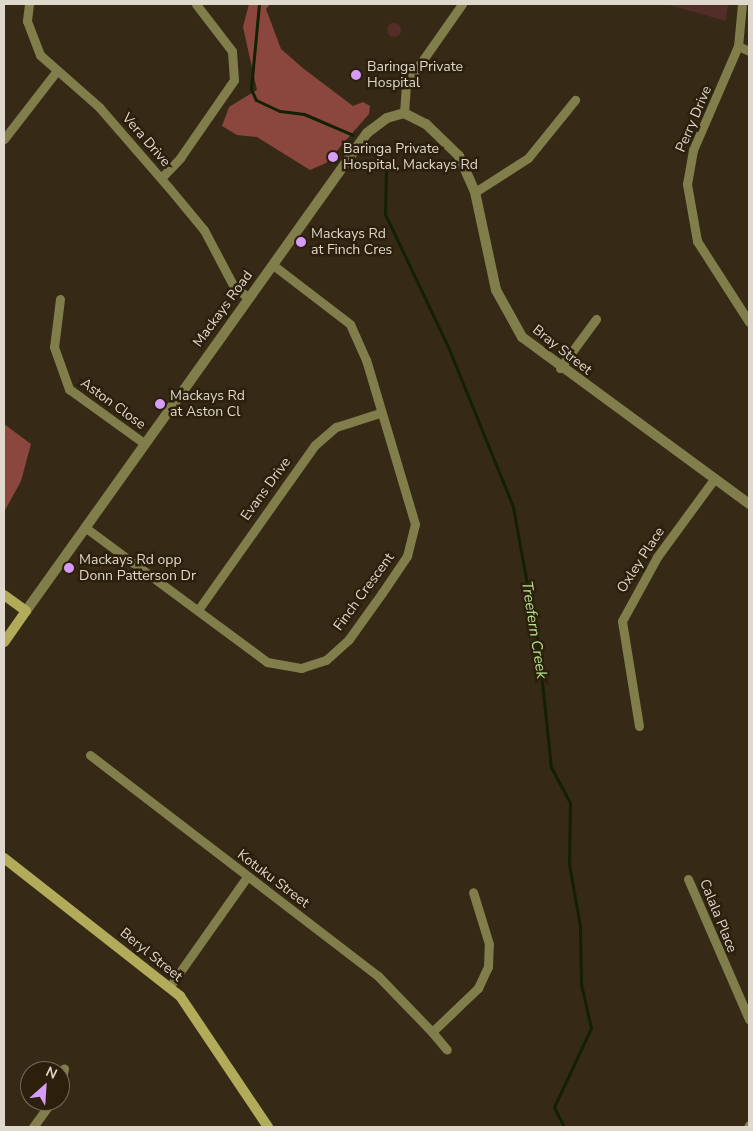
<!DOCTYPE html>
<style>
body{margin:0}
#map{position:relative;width:753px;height:1131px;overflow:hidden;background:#362a17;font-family:"Nunito Sans",sans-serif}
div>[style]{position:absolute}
.green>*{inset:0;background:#532e28}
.round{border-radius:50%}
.forest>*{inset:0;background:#8b473e}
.stream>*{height:3px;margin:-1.5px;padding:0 1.5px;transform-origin:1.5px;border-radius:1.5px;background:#132102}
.minor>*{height:9px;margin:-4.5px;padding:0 4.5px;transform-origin:4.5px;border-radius:4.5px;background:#817e4c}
.tertiary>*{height:10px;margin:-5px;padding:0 5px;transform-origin:5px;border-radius:5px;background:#817e4c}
.secondary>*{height:10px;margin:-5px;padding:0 5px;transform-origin:5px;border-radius:5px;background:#b2ac5a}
.dots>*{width:14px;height:14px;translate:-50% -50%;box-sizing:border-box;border:2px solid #2c200d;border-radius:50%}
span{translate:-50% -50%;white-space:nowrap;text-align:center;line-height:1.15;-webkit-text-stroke:5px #2c200d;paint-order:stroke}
.poi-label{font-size:14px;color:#dfd8cc}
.left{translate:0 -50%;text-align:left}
.street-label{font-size:14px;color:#dfd8cc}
.water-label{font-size:15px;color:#b5e28a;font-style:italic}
.frame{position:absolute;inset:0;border:5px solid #dfd8cc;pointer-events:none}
.north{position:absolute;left:20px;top:1061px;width:50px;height:50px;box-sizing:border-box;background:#2c200d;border:1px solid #746a59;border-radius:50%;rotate:26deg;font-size:14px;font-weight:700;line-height:20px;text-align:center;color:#dfd8cc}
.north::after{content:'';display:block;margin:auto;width:18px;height:22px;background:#d79bf9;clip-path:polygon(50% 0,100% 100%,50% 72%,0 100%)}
</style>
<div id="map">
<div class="green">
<i style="clip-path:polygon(666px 4px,728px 4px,726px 21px)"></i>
<i class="round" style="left:387px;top:23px;width:14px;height:14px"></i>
</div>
<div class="forest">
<i style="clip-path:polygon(249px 4px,270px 4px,266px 9px,281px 49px,304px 69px,353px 106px,363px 102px,370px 106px,369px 114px,326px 163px,310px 170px,257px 137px,237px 135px,222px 126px,229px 107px,257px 90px,243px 27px)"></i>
<i style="clip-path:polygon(4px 424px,31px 444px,21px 481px,4px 512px)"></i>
</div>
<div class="stream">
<i style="left:259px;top:4px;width:85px;rotate:95.4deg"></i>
<i style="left:251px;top:89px;width:12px;rotate:66deg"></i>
<i style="left:256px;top:100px;width:26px;rotate:25deg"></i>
<i style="left:280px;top:111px;width:24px;rotate:7deg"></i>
<i style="left:304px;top:114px;width:53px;rotate:23.2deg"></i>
<i style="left:370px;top:148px;width:26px;rotate:51deg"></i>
<i style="left:386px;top:168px;width:46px;rotate:91.2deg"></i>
<i style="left:385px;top:214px;width:149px;rotate:64.6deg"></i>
<i style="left:449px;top:349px;width:170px;rotate:67.9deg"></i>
<i style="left:513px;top:507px;width:139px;rotate:79.7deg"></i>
<i style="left:538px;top:644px;width:124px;rotate:84deg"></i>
<i style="left:551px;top:767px;width:40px;rotate:62deg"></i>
<i style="left:570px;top:802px;width:62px;rotate:90.9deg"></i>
<i style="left:569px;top:864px;width:63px;rotate:79.9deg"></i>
<i style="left:580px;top:926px;width:58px;rotate:89deg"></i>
<i style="left:581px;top:984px;width:45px;rotate:77.2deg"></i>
<i style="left:591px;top:1028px;width:87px;rotate:115.1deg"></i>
<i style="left:554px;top:1107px;width:22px;rotate:63deg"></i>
</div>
<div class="minor">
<i style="left:29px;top:4px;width:17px;rotate:97deg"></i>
<i style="left:27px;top:21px;width:36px;rotate:69deg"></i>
<i style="left:40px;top:55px;width:79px;rotate:41.4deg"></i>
<i style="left:99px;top:107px;width:108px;rotate:49.1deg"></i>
<i style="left:170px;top:189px;width:53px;rotate:50.3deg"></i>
<i style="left:204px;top:230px;width:64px;rotate:62.2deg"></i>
<i style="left:234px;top:287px;width:17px;rotate:36deg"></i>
<i style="left:742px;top:4px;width:42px;rotate:95.4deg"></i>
<i style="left:738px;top:46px;width:113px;rotate:113.4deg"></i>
<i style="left:693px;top:150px;width:35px;rotate:100deg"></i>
<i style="left:687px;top:184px;width:58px;rotate:80deg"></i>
<i style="left:697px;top:241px;width:96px;rotate:57.3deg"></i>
<i style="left:738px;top:46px;width:12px;rotate:24deg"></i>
<i style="left:404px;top:113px;width:29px;rotate:-86deg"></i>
<i style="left:406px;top:84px;width:98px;rotate:-55deg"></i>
<i style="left:4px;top:139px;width:85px;rotate:-52.2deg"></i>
<i style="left:161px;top:178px;width:28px;rotate:-46deg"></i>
<i style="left:180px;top:158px;width:95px;rotate:-55.3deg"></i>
<i style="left:234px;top:80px;width:29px;rotate:-94deg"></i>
<i style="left:232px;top:51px;width:59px;rotate:-127.5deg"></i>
<i style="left:475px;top:192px;width:63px;rotate:-32.7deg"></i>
<i style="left:528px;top:158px;width:75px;rotate:-51deg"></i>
<i style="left:60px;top:299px;width:48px;rotate:97.1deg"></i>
<i style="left:54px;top:347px;width:45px;rotate:70.3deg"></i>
<i style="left:69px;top:389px;width:92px;rotate:35.8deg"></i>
<i style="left:560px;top:368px;width:61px;rotate:-53.7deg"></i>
<i style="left:86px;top:528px;width:225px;rotate:36.5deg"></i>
<i style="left:267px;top:662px;width:35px;rotate:10deg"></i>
<i style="left:301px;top:668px;width:26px;rotate:-18deg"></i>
<i style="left:326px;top:660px;width:31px;rotate:-42deg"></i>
<i style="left:349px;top:639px;width:57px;rotate:-54.3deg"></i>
<i style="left:382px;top:593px;width:45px;rotate:-56deg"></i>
<i style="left:407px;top:556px;width:33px;rotate:-76deg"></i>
<i style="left:415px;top:524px;width:171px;rotate:-106.6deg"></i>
<i style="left:366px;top:360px;width:39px;rotate:-114deg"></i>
<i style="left:350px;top:324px;width:97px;rotate:-142.5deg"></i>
<i style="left:198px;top:610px;width:202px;rotate:-54.7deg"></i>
<i style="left:315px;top:445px;width:28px;rotate:-41deg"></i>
<i style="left:336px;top:427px;width:46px;rotate:-17.7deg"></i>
<i style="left:639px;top:726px;width:106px;rotate:-99.2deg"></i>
<i style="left:622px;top:621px;width:73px;rotate:-61.3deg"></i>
<i style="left:657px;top:557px;width:97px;rotate:-53.8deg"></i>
<i style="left:90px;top:755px;width:363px;rotate:37.5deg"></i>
<i style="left:378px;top:976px;width:78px;rotate:46deg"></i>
<i style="left:432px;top:1032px;width:64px;rotate:-43.7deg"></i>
<i style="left:478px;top:988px;width:23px;rotate:-65deg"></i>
<i style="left:488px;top:967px;width:23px;rotate:-88deg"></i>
<i style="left:489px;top:944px;width:54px;rotate:-107.1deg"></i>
<i style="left:688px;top:879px;width:153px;rotate:66.5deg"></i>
<i style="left:170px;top:986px;width:133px;rotate:-54.8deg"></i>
<i style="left:432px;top:1032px;width:23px;rotate:50deg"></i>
<i style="left:60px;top:1089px;width:21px;rotate:-79deg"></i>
<i style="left:33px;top:1127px;width:32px;rotate:-54deg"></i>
<i style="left:748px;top:1127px;width:2px;rotate:-63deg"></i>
</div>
<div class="tertiary">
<i style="left:26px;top:611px;width:587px;rotate:-54.5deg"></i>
<i style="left:367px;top:133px;width:25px;rotate:-37deg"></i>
<i style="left:387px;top:118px;width:18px;rotate:-16deg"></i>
<i style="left:404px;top:113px;width:25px;rotate:27deg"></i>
<i style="left:426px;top:124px;width:46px;rotate:44.1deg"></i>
<i style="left:459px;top:156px;width:39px;rotate:66deg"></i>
<i style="left:475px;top:192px;width:100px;rotate:77.9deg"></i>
<i style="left:496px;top:290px;width:54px;rotate:61deg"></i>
<i style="left:522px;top:337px;width:282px;rotate:36.3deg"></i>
</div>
<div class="secondary">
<i style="left:4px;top:595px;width:27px;rotate:36deg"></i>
<i style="left:26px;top:611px;width:38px;rotate:125deg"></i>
<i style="left:4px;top:858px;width:224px;rotate:38.1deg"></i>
<i style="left:180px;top:996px;width:158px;rotate:56.1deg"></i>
</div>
<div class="dots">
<i style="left:356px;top:75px;background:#d79bf9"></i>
<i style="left:333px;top:157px;background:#d79bf9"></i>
<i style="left:301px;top:242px;background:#d79bf9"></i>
<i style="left:160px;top:404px;background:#d79bf9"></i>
<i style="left:69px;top:568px;background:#d79bf9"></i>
</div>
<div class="poi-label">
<span class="left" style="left:367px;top:75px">Baringa Private<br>Hospital</span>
<span class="left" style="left:343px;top:157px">Baringa Private<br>Hospital, Mackays Rd</span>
<span class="left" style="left:311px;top:242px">Mackays Rd<br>at Finch Cres</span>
<span class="left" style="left:170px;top:404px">Mackays Rd<br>at Aston Cl</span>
<span class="left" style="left:79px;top:568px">Mackays Rd opp<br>Donn Patterson Dr</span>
</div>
<div class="street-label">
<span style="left:694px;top:119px;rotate:-67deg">Perry Drive</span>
<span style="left:146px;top:140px;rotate:49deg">Vera Drive</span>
<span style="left:223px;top:309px;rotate:-54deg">Mackays Road</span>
<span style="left:562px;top:350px;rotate:38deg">Bray Street</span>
<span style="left:113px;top:404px;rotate:36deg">Aston Close</span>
<span style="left:266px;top:489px;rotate:-54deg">Evans Drive</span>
<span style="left:641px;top:560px;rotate:-57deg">Oxley Place</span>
<span style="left:364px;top:592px;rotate:-54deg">Finch Crescent</span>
<span style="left:273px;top:879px;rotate:37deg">Kotuku Street</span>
<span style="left:718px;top:916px;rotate:68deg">Calala Place</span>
<span style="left:151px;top:955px;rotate:39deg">Beryl Street</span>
</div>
<div class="water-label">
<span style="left:534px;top:630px;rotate:81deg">Treefern Creek</span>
</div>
<div class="frame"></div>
<div class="north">N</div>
</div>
